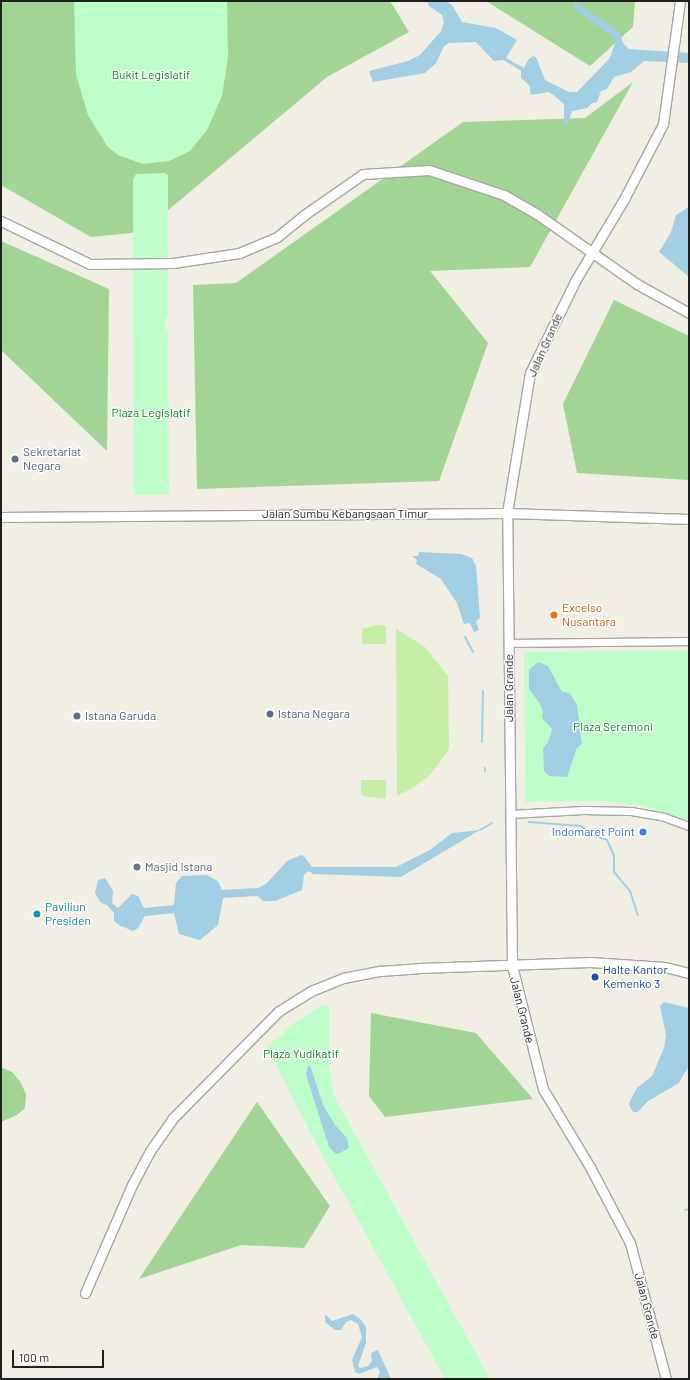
<!DOCTYPE html>
<style>
body{margin:0}
#map{position:relative;width:690px;height:1380px;overflow:hidden;background:#f1eee4;font-family:Barlow,sans-serif}
div>[style]{position:absolute}
.grass>*{inset:0;background:#c3f0a6}
.forest>*{inset:0;background:#a2d495}
.park>*{inset:0;background:#beffc9}
.water>*{inset:0;background:#a1cee3}
.stream>*{height:2px;margin:-1px;padding:0 1px;transform-origin:1px;border-radius:1px;background:#a1cee3}
.roads{filter:drop-shadow(1px 0 #a6a6a6) drop-shadow(-1px 0 #a6a6a6) drop-shadow(0 1px #a6a6a6) drop-shadow(0 -1px #a6a6a6)}
.minor>*{height:7px;margin:-3.5px;padding:0 3.5px;transform-origin:3.5px;border-radius:3.5px;background:#fff}
.tertiary>*{height:9px;margin:-4.5px;padding:0 4.5px;transform-origin:4.5px;border-radius:4.5px;background:#fff}
.dots>*{width:11px;height:11px;translate:-50% -50%;box-sizing:border-box;border:2px solid #fff;border-radius:50%}
span{translate:-50% -50%;white-space:nowrap;text-align:center;line-height:1.15;-webkit-text-stroke:3px #fff;paint-order:stroke}
.park-label{font-size:12px;color:#018919}
.street-label{font-size:12px;color:#1f1f1f}
.service-label{font-size:12px;color:#4e5e75}
.left{translate:0 -50%;text-align:left}
.food-label{font-size:12px;color:#c56008}
.shop-label{font-size:12px;color:#366cbe}
.right{translate:-100% -50%;text-align:right}
.worship-label{font-size:12px;color:#5b616d}
.culture-label{font-size:12px;color:#0d838f}
.transit-label{font-size:12px;color:#164399}
.frame{position:absolute;inset:0;border:2px solid #1f1f1f;pointer-events:none}
.scale{position:absolute;left:12px;top:1350px;width:92px;height:18px;box-sizing:border-box;border:2px solid #1f1f1f;border-top:0;padding-left:5px;font-size:12px;line-height:14px;white-space:nowrap;color:#1f1f1f;-webkit-text-stroke:3px #fff;paint-order:stroke}
</style>
<div id="map">
<div class="grass">
<i style="clip-path:polygon(377px 625px,386px 626px,386px 644px,362px 644px,362px 629px)"></i>
<i style="clip-path:polygon(396px 629px,424px 646px,448px 676px,449px 749px,430px 775px,413px 788px,397px 796px)"></i>
<i style="clip-path:polygon(361px 780px,386px 780px,386px 799px,363px 796px,361px 793px)"></i>
</div>
<div class="forest">
<i style="clip-path:polygon(1px 1px,390px 1px,409px 32px,327px 77px,142px 232px,91px 237px,1px 185px)"></i>
<i style="clip-path:polygon(486px 1px,635px 1px,633px 27px,590px 66px)"></i>
<i style="clip-path:polygon(633px 82px,530px 267px,430px 271px,488px 343px,439px 481px,197px 489px,193px 285px,236px 283px,463px 122px,585px 118px)"></i>
<i style="clip-path:polygon(1px 241px,109px 289px,107px 451px,1px 350px)"></i>
<i style="clip-path:polygon(614px 300px,689px 336px,689px 480px,577px 473px,563px 404px)"></i>
<i style="clip-path:polygon(371px 1013px,476px 1033px,533px 1099px,385px 1117px,369px 1096px)"></i>
<i style="clip-path:polygon(1px 1067px,12px 1072px,20px 1081px,26px 1094px,25px 1108px,17px 1115px,1px 1122px)"></i>
<i style="clip-path:polygon(257px 1102px,330px 1206px,304px 1248px,241px 1245px,139px 1279px)"></i>
</div>
<div class="park">
<i style="clip-path:polygon(74px 1px,227px 1px,228px 58px,222px 96px,207px 130px,190px 151px,169px 161px,143px 164px,118px 155px,107px 146px,88px 115px,76px 75px)"></i>
<i style="clip-path:polygon(165px 173px,168px 175px,168px 315px,166px 318px,166px 329px,168px 332px,169px 494px,137px 495px,134px 494px,133px 179px,136px 174px)"></i>
<i style="clip-path:polygon(689px 650px,689px 821px,637px 805px,598px 801px,525px 802px,524px 652px)"></i>
<i style="clip-path:polygon(325px 1004px,329px 1007px,329px 1067px,334px 1096px,490px 1379px,445px 1379px,314px 1140px,267px 1047px,294px 1023px)"></i>
</div>
<div class="water">
<i style="clip-path:polygon(427px 1px,446px 1px,452px 5px,462px 22px,496px 28px,517px 40px,506px 58px,524px 68px,528px 60px,533px 56px,536px 57px,545px 80px,569px 92px,577px 92px,610px 58px,615px 43px,615px 39px,577px 11px,573px 7px,575px 1px,618px 31px,623px 43px,629px 49px,689px 53px,689px 63px,644px 61px,631px 72px,614px 77px,607px 89px,601px 91px,597px 102px,592px 103px,587px 108px,572px 111px,568px 123px,564px 123px,564px 104px,556px 97px,549px 92px,531px 95px,529px 85px,521px 78px,521px 71px,504px 60px,494px 61px,476px 42px,449px 43px,444px 46px,436px 63px,425px 73px,373px 82px,369px 71px,408px 61px,420px 55px,441px 31px,444px 22px,442px 15px,429px 6px)"></i>
<i style="clip-path:polygon(689px 207px,689px 275px,688px 276px,659px 252px,671px 232px,676px 215px)"></i>
<i style="clip-path:polygon(419px 552px,461px 554px,472px 558px,476px 566px,480px 618px,476px 621px,479px 630px,474px 632px,470px 623px,464px 624px,457px 603px,441px 579px,416px 564px,417px 560px,412px 556px,418px 556px)"></i>
<i style="clip-path:polygon(538px 662px,548px 666px,562px 692px,570px 693px,577px 705px,582px 744px,577px 748px,567px 777px,549px 776px,544px 771px,543px 748px,548px 742px,552px 729px,542px 718px,543px 712px,540px 704px,529px 689px,529px 670px)"></i>
<i style="clip-path:polygon(480px 830px,401px 877px,313px 874px,308px 871px,304px 875px,302px 890px,275px 901px,263px 901px,258px 896px,223px 898px,218px 925px,200px 940px,179px 934px,174px 913px,145px 916px,138px 928px,133px 931px,119px 925px,114px 921px,114px 913px,107px 905px,101px 903px,95px 893px,98px 880px,105px 878px,113px 891px,112px 903px,118px 908px,132px 894px,138px 896px,144px 908px,174px 905px,176px 883px,182px 876px,207px 875px,218px 881px,222px 890px,258px 888px,266px 884px,287px 861px,301px 855px,304px 856px,312px 867px,396px 867px,430px 850px,452px 833px)"></i>
<i style="clip-path:polygon(664px 1002px,689px 1008px,689px 1065px,679px 1083px,648px 1101px,638px 1112px,633px 1112px,629px 1105px,630px 1101px,637px 1088px,652px 1076px,664px 1048px,666px 1035px,660px 1006px)"></i>
<i style="clip-path:polygon(310px 1065px,323px 1105px,335px 1125px,347px 1138px,349px 1148px,340px 1153px,336px 1154px,329px 1147px,306px 1075px,307px 1068px)"></i>
<i style="clip-path:polygon(325px 1314px,332px 1321px,353px 1314px,361px 1320px,366px 1327px,366px 1343px,358px 1366px,360px 1368px,368px 1366px,372px 1361px,371px 1353px,378px 1350px,391px 1379px,377px 1379px,380px 1372px,377px 1367px,359px 1374px,355px 1372px,352px 1360px,362px 1337px,358px 1324px,351px 1320px,346px 1322px,341px 1330px,335px 1330px,325px 1322px)"></i>
</div>
<div class="stream">
<i style="left:465px;top:637px;width:17px;rotate:62deg"></i>
<i style="left:482px;top:742px;width:51px;rotate:-88.9deg"></i>
<i style="left:485px;top:768px;width:3px;rotate:90deg"></i>
<i style="left:529px;top:822px;width:52px;rotate:4.4deg"></i>
<i style="left:581px;top:826px;width:18px;rotate:34deg"></i>
<i style="left:596px;top:836px;width:12px;rotate:20deg"></i>
<i style="left:607px;top:840px;width:17px;rotate:66deg"></i>
<i style="left:614px;top:856px;width:16px;rotate:90deg"></i>
<i style="left:614px;top:872px;width:25px;rotate:50deg"></i>
<i style="left:630px;top:891px;width:25px;rotate:72deg"></i>
<i style="left:480px;top:830px;width:14px;rotate:-30deg"></i>
<i style="left:685px;top:1210px;width:4px;rotate:-14deg"></i>
</div>
<div class="roads">
<div class="minor">
<i style="left:509px;top:643px;width:180px;rotate:-0.6deg"></i>
<i style="left:510px;top:814px;width:73px;rotate:-3.1deg"></i>
<i style="left:583px;top:810px;width:48px;rotate:1.2deg"></i>
<i style="left:631px;top:811px;width:34px;rotate:10deg"></i>
<i style="left:664px;top:817px;width:27px;rotate:20deg"></i>
</div>
<div class="tertiary">
<i style="left:1px;top:221px;width:99px;rotate:25.8deg"></i>
<i style="left:90px;top:264px;width:83px;rotate:-0.7deg"></i>
<i style="left:173px;top:263px;width:67px;rotate:-8.6deg"></i>
<i style="left:239px;top:253px;width:41px;rotate:-22.8deg"></i>
<i style="left:277px;top:237px;width:35px;rotate:-39deg"></i>
<i style="left:304px;top:215px;width:72px;rotate:-34.8deg"></i>
<i style="left:363px;top:174px;width:66px;rotate:-3.5deg"></i>
<i style="left:429px;top:170px;width:79px;rotate:18.4deg"></i>
<i style="left:504px;top:195px;width:38px;rotate:30deg"></i>
<i style="left:537px;top:214px;width:122px;rotate:35deg"></i>
<i style="left:637px;top:284px;width:60px;rotate:29.1deg"></i>
<i style="left:1px;top:517px;width:506px;rotate:-0.45deg"></i>
<i style="left:507px;top:513px;width:182px;rotate:1.9deg"></i>
<i style="left:85px;top:1293px;width:118px;rotate:-66.5deg"></i>
<i style="left:132px;top:1185px;width:38px;rotate:-62deg"></i>
<i style="left:150px;top:1151px;width:39px;rotate:-55deg"></i>
<i style="left:172px;top:1119px;width:152px;rotate:-45.3deg"></i>
<i style="left:279px;top:1011px;width:38px;rotate:-32deg"></i>
<i style="left:311px;top:991px;width:35px;rotate:-22deg"></i>
<i style="left:343px;top:978px;width:38px;rotate:-11deg"></i>
<i style="left:380px;top:971px;width:39px;rotate:-4deg"></i>
<i style="left:419px;top:968px;width:171px;rotate:-2deg"></i>
<i style="left:590px;top:962px;width:75px;rotate:3.8deg"></i>
<i style="left:665px;top:967px;width:25px;rotate:14deg"></i>
<i style="left:666px;top:1379px;width:141px;rotate:-104.8deg"></i>
<i style="left:630px;top:1243px;width:86px;rotate:-117.8deg"></i>
<i style="left:590px;top:1167px;width:91px;rotate:-121.1deg"></i>
<i style="left:543px;top:1089px;width:127px;rotate:-104.1deg"></i>
<i style="left:512px;top:966px;width:453px;rotate:-90.6deg"></i>
<i style="left:507px;top:513px;width:142px;rotate:-80.7deg"></i>
<i style="left:530px;top:373px;width:102px;rotate:-63.9deg"></i>
<i style="left:575px;top:281px;width:96px;rotate:-59.1deg"></i>
<i style="left:624px;top:199px;width:85px;rotate:-62.5deg"></i>
<i style="left:663px;top:124px;width:124px;rotate:-82.1deg"></i>
</div>
</div>
<div class="dots">
<i style="left:15px;top:459px;background:#5c6f8a"></i>
<i style="left:554px;top:615px;background:#e8710a"></i>
<i style="left:270px;top:714px;background:#5c6f8a"></i>
<i style="left:77px;top:716px;background:#5c6f8a"></i>
<i style="left:643px;top:832px;background:#3f7fe0"></i>
<i style="left:137px;top:867px;background:#6b7280"></i>
<i style="left:37px;top:914px;background:#0f9aa8"></i>
<i style="left:595px;top:977px;background:#1a4fb4"></i>
</div>
<div class="park-label">
<span style="left:151px;top:75px">Bukit Legislatif</span>
<span style="left:151px;top:413px">Plaza Legislatif</span>
<span style="left:613px;top:727px">Plaza Seremoni</span>
<span style="left:301px;top:1054px">Plaza Yudikatif</span>
</div>
<div class="street-label">
<span style="left:545px;top:345px;rotate:-66deg">Jalan Grande</span>
<span style="left:345px;top:514px">Jalan Sumbu Kebangsaan Timur</span>
<span style="left:509px;top:688px;rotate:-90deg">Jalan Grande</span>
<span style="left:522px;top:1010px;rotate:76deg">Jalan Grande</span>
<span style="left:647px;top:1306px;rotate:75deg">Jalan Grande</span>
</div>
<div class="service-label">
<span class="left" style="left:23px;top:459px">Sekretariat<br>Negara</span>
<span class="left" style="left:278px;top:714px">Istana Negara</span>
<span class="left" style="left:85px;top:716px">Istana Garuda</span>
</div>
<div class="food-label">
<span class="left" style="left:562px;top:615px">Excelso<br>Nusantara</span>
</div>
<div class="shop-label">
<span class="right" style="left:635px;top:832px">Indomaret Point</span>
</div>
<div class="worship-label">
<span class="left" style="left:145px;top:867px">Masjid Istana</span>
</div>
<div class="culture-label">
<span class="left" style="left:45px;top:914px">Paviliun<br>Presiden</span>
</div>
<div class="transit-label">
<span class="left" style="left:603px;top:977px">Halte Kantor<br>Kemenko 3</span>
</div>
<div class="frame"></div>
<div class="scale">100 m</div>
</div>
